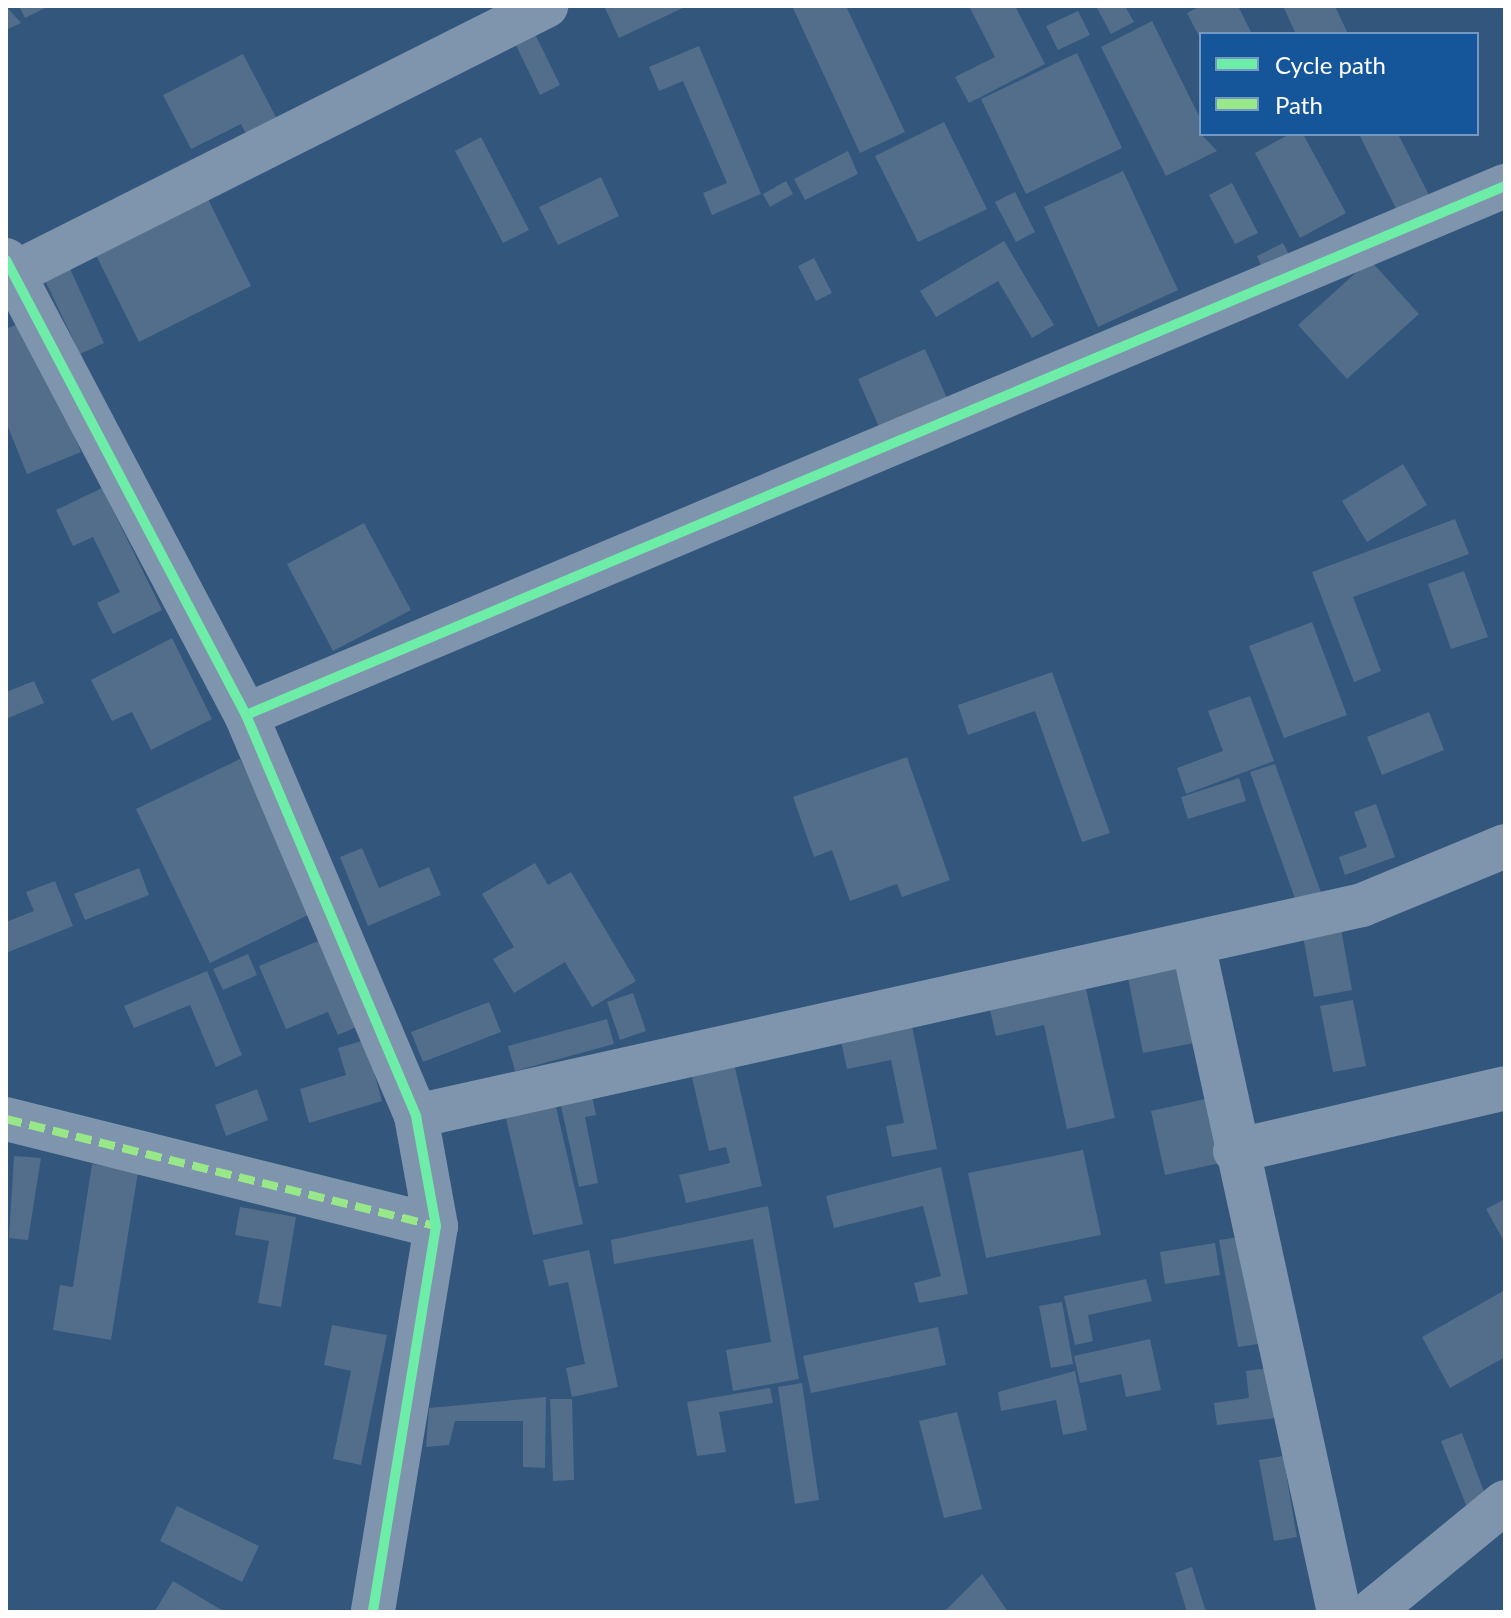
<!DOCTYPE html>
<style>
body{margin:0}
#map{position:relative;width:1511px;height:1618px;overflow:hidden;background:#33567c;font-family:Lato,sans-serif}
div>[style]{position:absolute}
.building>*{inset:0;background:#526e8b}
.minor>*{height:44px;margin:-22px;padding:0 22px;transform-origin:22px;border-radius:22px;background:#7e95ad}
.quiet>*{height:8px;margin-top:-4px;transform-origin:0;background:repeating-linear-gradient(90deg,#98e88a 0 16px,transparent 0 24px)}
.cycleway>*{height:10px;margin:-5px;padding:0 5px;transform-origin:5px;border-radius:5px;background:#6deda7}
span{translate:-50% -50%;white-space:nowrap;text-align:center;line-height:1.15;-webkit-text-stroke:8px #15559a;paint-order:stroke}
.frame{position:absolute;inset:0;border:8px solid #fff;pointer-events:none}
.legend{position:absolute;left:1199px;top:32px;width:280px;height:104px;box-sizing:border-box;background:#15559a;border:2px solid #7399c2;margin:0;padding:10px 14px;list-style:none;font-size:24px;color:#fff}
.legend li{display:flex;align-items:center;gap:16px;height:40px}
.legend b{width:40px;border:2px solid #7399c2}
</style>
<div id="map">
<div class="building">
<i style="clip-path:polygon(6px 6px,21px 23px,6px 30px)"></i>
<i style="clip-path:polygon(19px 6px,49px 6px,25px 18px)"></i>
<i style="clip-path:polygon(604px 6px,687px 6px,619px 38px)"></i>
<i style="clip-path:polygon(792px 6px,846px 6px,905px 132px,860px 153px)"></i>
<i style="clip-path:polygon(969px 6px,1015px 6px,1045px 64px,969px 103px,955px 77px,995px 57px)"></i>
<i style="clip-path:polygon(1096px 6px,1125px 6px,1134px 22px,1111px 34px)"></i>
<i style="clip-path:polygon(1201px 6px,1238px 6px,1252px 34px,1201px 34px,1201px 40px,1187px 13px)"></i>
<i style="clip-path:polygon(1283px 6px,1335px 6px,1348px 34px,1296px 34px)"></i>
<i style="clip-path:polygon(1078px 11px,1090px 35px,1058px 50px,1046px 26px)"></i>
<i style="clip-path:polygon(1152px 21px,1201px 120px,1201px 134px,1217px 151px,1166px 176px,1101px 47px)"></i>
<i style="clip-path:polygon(533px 30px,560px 85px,540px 95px,513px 39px)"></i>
<i style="clip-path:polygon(699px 46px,761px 194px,712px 215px,703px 193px,727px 183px,683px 81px,659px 91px,649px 67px)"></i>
<i style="clip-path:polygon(1077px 53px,1122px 148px,1026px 194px,981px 99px)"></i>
<i style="clip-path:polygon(243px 54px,279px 123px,248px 138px,241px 124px,191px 149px,163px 95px)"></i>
<i style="clip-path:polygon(944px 122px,987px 209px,918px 242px,875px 156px)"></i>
<i style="clip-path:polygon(1290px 134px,1303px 134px,1346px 213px,1300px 238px,1255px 153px)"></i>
<i style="clip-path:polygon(1359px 134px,1398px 134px,1431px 199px,1399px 215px)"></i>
<i style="clip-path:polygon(481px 137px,529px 230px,503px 243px,455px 151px)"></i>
<i style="clip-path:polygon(848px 151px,858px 174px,805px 200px,794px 179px)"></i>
<i style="clip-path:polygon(1123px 171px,1178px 290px,1098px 327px,1044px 207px)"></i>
<i style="clip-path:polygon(601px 177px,619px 216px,558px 245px,539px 207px)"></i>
<i style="clip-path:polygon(786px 181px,793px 194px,770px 207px,763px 194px)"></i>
<i style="clip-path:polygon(1232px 183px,1258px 233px,1235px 244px,1209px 195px)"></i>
<i style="clip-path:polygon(203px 189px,251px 286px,139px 342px,91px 245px)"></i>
<i style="clip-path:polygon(1015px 192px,1035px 232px,1016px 242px,995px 202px)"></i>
<i style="clip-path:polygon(1004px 241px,1054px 325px,1032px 338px,998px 281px,936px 317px,920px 291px)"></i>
<i style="clip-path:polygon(1283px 243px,1291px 259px,1264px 272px,1257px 256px)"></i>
<i style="clip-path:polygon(65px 258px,104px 343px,80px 354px,40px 270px)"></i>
<i style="clip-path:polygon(814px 258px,832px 293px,816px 301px,798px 266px)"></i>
<i style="clip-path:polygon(1370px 260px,1419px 314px,1347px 379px,1298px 325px)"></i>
<i style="clip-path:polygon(27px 320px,81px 452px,27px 474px,6px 422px,6px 329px)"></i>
<i style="clip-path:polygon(925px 349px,951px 407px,883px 436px,858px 379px)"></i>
<i style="clip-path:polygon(1403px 464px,1427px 505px,1367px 542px,1342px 501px)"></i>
<i style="clip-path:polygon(102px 488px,162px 610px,113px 634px,97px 603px,120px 592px,93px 537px,73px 546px,56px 510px)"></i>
<i style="clip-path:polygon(1455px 519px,1469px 554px,1353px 597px,1381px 671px,1354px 682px,1312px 572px)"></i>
<i style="clip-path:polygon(364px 523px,411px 610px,333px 651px,287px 564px)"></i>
<i style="clip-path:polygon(1464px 571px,1488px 637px,1451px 649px,1428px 584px)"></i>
<i style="clip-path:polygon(1312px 622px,1347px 715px,1284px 738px,1249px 646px)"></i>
<i style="clip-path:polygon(172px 638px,212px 719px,151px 750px,132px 712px,112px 721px,91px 680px)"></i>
<i style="clip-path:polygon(1052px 672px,1110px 833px,1082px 842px,1035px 711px,968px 735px,958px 705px)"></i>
<i style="clip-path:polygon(34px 681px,44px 703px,6px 719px,6px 692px)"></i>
<i style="clip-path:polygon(1250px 696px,1274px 761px,1186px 794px,1177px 768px,1223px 751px,1208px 711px)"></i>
<i style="clip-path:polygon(1429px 712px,1444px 750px,1382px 775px,1367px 737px)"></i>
<i style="clip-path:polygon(907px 757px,950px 880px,902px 897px,897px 884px,850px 901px,832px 850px,814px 857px,793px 797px)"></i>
<i style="clip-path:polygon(240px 759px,314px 912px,210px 963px,136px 809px)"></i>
<i style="clip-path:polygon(1275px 764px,1323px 898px,1298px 907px,1250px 772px)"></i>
<i style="clip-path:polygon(1239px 778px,1246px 801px,1188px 819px,1181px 797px)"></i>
<i style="clip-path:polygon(1376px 804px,1395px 857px,1345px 875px,1339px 857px,1367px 847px,1354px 812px)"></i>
<i style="clip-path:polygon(362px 848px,379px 888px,429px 867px,441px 895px,368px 926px,340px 857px)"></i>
<i style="clip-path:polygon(535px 863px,548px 885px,571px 872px,636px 981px,592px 1007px,565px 962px,514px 993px,493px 959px,514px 947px,482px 894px)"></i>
<i style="clip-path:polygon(139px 868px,149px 895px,85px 920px,74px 894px)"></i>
<i style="clip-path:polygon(55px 881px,73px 926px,6px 953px,6px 922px,34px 911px,26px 892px)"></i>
<i style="clip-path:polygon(1341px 929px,1352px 990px,1314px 997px,1303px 936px)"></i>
<i style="clip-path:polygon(323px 939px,361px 1025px,338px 1035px,328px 1012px,286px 1029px,259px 966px)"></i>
<i style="clip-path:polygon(248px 954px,257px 975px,223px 990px,213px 969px)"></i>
<i style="clip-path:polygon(1179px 964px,1194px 1043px,1143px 1053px,1127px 973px)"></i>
<i style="clip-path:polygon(207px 971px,242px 1055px,216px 1067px,190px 1005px,134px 1028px,124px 1006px)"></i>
<i style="clip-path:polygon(1086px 989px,1115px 1118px,1067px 1129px,1044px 1025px,996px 1036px,990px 1010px)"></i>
<i style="clip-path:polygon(633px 993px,646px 1031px,620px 1040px,607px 1002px)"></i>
<i style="clip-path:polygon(1353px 1000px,1366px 1066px,1333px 1072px,1320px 1006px)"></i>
<i style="clip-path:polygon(489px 1002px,501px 1032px,423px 1062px,411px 1032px)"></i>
<i style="clip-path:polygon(607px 1019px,614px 1044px,515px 1071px,508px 1046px)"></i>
<i style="clip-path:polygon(912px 1026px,937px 1149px,892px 1157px,886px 1126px,904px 1123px,891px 1060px,847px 1069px,841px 1041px)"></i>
<i style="clip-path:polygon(365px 1040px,382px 1101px,309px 1123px,300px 1089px,346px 1075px,338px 1048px)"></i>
<i style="clip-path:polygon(734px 1063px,762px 1186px,686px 1203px,679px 1175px,730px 1163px,726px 1147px,709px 1151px,691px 1073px)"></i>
<i style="clip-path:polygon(257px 1089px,268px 1120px,226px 1136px,215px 1105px)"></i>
<i style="clip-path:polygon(591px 1091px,596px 1115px,585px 1117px,598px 1183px,579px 1187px,559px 1097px)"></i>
<i style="clip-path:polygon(554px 1098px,583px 1224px,533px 1235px,504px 1110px)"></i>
<i style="clip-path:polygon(1205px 1099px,1220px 1163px,1165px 1175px,1151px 1111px)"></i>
<i style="clip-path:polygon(1083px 1150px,1101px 1235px,986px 1258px,968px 1173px)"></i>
<i style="clip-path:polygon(14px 1156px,41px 1158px,28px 1240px,9px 1238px)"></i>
<i style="clip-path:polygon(92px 1164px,138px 1172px,111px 1340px,53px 1330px,60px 1285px,73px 1287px)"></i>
<i style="clip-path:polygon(941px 1167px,968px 1294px,919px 1303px,914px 1283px,941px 1276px,923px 1206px,834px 1228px,826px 1196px)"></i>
<i style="clip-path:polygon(1505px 1199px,1505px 1243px,1486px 1209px)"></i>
<i style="clip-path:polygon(768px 1206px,799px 1379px,733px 1391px,726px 1350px,771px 1342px,753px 1239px,614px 1264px,611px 1240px)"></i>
<i style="clip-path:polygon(240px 1207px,296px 1217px,281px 1307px,258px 1303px,269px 1241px,235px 1235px)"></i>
<i style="clip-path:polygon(1245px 1236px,1264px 1343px,1238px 1347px,1219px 1240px)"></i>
<i style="clip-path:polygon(1215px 1243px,1220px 1275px,1165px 1284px,1160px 1252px)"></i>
<i style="clip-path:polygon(589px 1250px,618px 1387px,572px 1397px,566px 1368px,585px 1364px,568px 1282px,549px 1286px,543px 1260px)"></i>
<i style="clip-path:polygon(1146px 1279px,1152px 1301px,1088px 1315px,1093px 1341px,1075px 1345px,1064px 1296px)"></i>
<i style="clip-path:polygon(1505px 1290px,1505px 1357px,1450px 1388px,1422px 1337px)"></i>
<i style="clip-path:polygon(1062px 1302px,1073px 1364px,1051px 1368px,1039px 1306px)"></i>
<i style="clip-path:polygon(332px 1325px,387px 1335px,361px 1465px,333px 1459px,351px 1371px,324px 1365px)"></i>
<i style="clip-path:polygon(938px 1327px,946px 1365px,811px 1393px,803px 1356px)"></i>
<i style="clip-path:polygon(1150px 1339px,1161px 1390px,1126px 1397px,1121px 1374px,1080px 1383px,1074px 1356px)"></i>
<i style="clip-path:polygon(1269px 1368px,1276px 1418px,1217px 1425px,1214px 1403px,1249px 1398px,1246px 1371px)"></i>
<i style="clip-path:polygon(1075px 1371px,1087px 1430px,1063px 1435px,1056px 1400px,1001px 1411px,998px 1392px)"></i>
<i style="clip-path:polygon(802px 1383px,819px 1500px,795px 1504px,778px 1387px)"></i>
<i style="clip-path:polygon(770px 1388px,773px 1403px,719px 1412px,726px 1452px,697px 1456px,687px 1402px)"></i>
<i style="clip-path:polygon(546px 1397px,545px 1468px,523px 1467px,523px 1421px,455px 1421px,449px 1445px,426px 1447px,429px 1408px)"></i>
<i style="clip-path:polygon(550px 1399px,572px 1399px,574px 1480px,553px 1481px)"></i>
<i style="clip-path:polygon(957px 1412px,982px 1509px,944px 1518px,919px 1421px)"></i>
<i style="clip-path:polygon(1462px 1433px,1486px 1497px,1466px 1505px,1441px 1441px)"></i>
<i style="clip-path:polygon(1283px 1456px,1297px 1537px,1274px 1541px,1259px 1460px)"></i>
<i style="clip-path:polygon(177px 1506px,259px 1546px,242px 1582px,160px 1541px)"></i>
<i style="clip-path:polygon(1192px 1567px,1206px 1612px,1187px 1612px,1175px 1573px)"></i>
<i style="clip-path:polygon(982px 1574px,1008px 1612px,944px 1612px)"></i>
<i style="clip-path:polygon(173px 1581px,225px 1612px,155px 1611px)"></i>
</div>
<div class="minor">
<i style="left:6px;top:260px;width:514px;rotate:62.19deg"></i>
<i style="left:246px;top:715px;width:436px;rotate:67deg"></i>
<i style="left:416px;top:1116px;width:112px;rotate:79.7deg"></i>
<i style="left:436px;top:1226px;width:391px;rotate:99.3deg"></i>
<i style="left:13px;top:274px;width:597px;rotate:-26.69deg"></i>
<i style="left:246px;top:715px;width:1366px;rotate:-22.79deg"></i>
<i style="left:1193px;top:944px;width:684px;rotate:77.67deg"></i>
<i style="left:416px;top:1116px;width:969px;rotate:-12.57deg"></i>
<i style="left:1362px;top:905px;width:155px;rotate:-22.4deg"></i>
<i style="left:6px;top:1119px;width:443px;rotate:14deg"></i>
<i style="left:1235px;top:1151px;width:277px;rotate:-13.1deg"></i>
<i style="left:1371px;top:1612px;width:173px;rotate:-39.4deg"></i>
</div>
<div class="quiet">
<i style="left:6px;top:1119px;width:443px;rotate:14deg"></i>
</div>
<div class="cycleway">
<i style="left:6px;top:260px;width:514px;rotate:62.19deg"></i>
<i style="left:246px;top:715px;width:436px;rotate:67deg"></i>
<i style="left:416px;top:1116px;width:112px;rotate:79.7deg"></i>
<i style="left:436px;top:1226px;width:391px;rotate:99.3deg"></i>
<i style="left:246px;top:715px;width:1366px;rotate:-22.79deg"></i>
</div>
<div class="frame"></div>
<ul class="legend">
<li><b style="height:10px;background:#6deda7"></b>Cycle path</li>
<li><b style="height:10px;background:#98e88a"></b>Path</li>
</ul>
</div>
